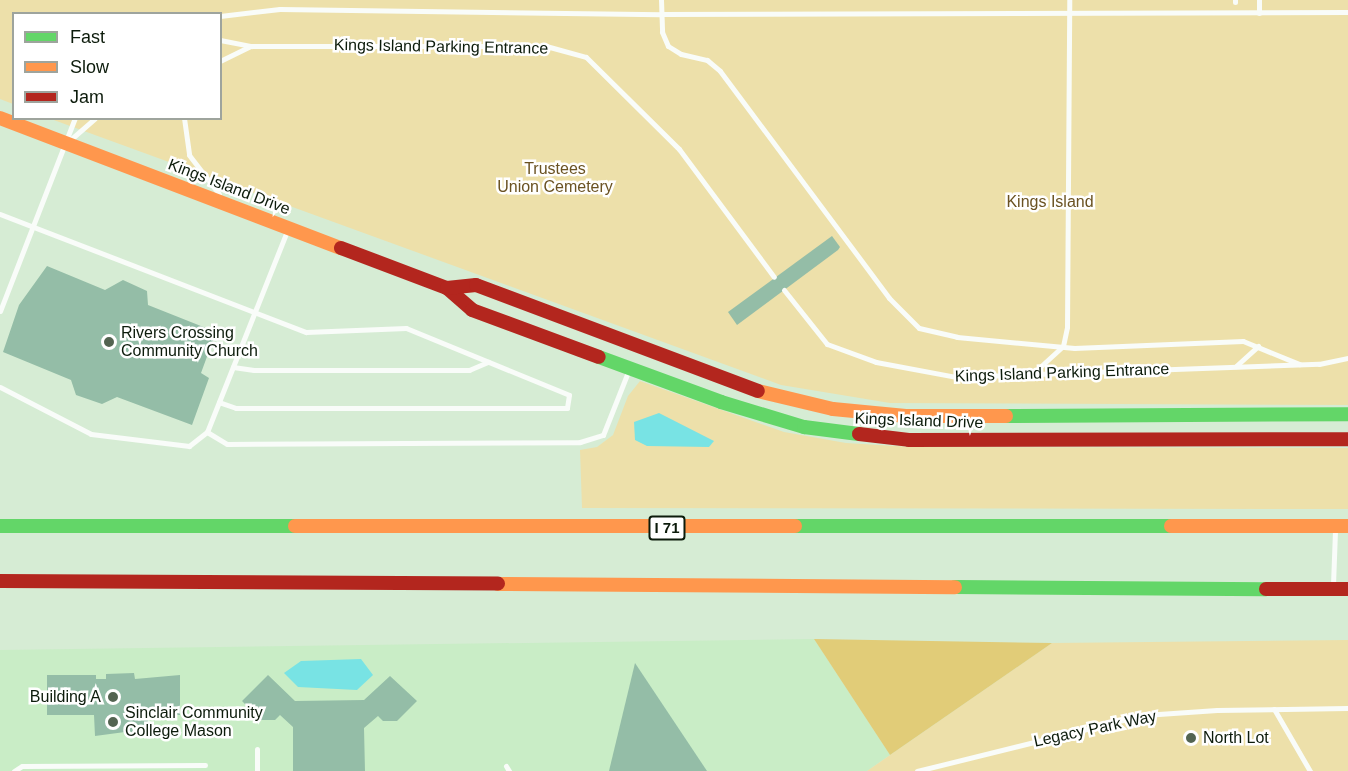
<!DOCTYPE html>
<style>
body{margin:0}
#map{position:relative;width:1348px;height:771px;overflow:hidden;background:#d6ecd4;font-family:Arial,sans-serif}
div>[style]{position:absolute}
.built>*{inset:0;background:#c9edc6}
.green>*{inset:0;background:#ede0aa}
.forest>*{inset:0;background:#e1cc78}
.water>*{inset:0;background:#78e3e4}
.building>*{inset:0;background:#94bda7}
.lane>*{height:5px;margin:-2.5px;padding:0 2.5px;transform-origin:2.5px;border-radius:2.5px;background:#f9fcf9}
.fast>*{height:14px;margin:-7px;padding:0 7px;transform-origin:7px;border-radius:7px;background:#63d668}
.slow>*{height:14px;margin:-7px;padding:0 7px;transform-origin:7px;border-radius:7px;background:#ff974d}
.jam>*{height:14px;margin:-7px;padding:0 7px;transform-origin:7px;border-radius:7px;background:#b3261e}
.dots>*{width:16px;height:16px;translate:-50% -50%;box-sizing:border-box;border:3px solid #fff;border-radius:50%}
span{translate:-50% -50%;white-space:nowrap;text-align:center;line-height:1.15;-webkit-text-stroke:5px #fff;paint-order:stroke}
.shield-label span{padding:2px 4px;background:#fff;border:2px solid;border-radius:4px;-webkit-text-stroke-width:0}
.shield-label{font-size:15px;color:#0c1b0b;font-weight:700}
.street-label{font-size:16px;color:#0c1b0b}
.park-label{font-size:16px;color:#6a5222}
.poi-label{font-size:16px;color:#0c1b0b}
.left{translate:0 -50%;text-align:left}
.right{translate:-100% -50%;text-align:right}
.legend{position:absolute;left:12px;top:12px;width:210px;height:108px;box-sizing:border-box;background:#fff;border:2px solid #9ea49d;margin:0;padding:8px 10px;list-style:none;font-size:18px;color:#0c1b0b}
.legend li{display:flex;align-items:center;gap:12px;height:30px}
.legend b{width:30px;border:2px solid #9ea49d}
</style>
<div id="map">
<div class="built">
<i style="clip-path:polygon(814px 639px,890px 755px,867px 771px,0 771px,0 650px)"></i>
</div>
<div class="green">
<i style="clip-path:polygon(0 0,1348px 0,1348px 405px,890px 403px,781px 385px,51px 119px,220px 118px,220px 14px,14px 14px,13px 104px,0 99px)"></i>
<i style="clip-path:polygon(640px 381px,784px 432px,846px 443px,912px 447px,1348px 448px,1348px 509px,582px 508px,580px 450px,597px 447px,613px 435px,628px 396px)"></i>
<i style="clip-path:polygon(1348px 640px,1348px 771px,867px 771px,1052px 643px)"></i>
</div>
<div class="forest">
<i style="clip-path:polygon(814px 639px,1052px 643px,890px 755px)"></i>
</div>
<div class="water">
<i style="clip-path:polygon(659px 413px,714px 441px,709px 447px,647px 446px,635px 440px,634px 422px)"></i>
<i style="clip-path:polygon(361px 659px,373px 675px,357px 690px,298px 687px,284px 673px,301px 661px)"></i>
</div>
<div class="building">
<i style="clip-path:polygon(832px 236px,840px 247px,838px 250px,737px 325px,728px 312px)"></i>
<i style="clip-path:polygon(47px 266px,105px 290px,123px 280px,147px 291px,148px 305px,216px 332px,201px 373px,209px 378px,192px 425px,117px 397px,102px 404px,76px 395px,71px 380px,3px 352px,19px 305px)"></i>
<i style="clip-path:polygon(635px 663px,707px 771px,609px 771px)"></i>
<i style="clip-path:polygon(134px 673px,135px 679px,180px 675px,180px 715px,148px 715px,148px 736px,126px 736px,125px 732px,95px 736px,94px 715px,47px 715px,47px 675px,96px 675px,96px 679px,106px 679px,106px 674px)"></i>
<i style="clip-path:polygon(268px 675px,295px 701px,364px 700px,390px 676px,417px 701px,397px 721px,383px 721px,378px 716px,364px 728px,365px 771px,293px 771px,293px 727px,280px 715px,275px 720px,261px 720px,242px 701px)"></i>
</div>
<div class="lane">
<i style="left:661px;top:0;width:32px;rotate:88deg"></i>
<i style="left:662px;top:32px;width:15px;rotate:67deg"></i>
<i style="left:668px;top:46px;width:15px;rotate:32deg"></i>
<i style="left:681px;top:54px;width:27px;rotate:13deg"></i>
<i style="left:707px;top:60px;width:17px;rotate:40deg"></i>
<i style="left:720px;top:71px;width:283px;rotate:53.3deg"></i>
<i style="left:889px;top:298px;width:42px;rotate:45deg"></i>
<i style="left:919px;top:328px;width:39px;rotate:13deg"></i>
<i style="left:957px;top:337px;width:118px;rotate:5.4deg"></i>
<i style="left:1074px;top:348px;width:169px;rotate:-2.4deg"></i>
<i style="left:1243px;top:341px;width:61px;rotate:22.3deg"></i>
<i style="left:1235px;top:0;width:2px;rotate:90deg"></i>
<i style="left:1259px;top:0;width:13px;rotate:90deg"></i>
<i style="left:220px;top:16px;width:60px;rotate:-6.7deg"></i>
<i style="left:280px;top:9px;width:381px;rotate:0.8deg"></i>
<i style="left:661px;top:14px;width:687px;rotate:-0.17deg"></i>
<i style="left:220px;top:40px;width:32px;rotate:11deg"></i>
<i style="left:251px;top:46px;width:295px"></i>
<i style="left:546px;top:46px;width:41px;rotate:15.4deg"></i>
<i style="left:586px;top:57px;width:131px;rotate:44.7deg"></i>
<i style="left:679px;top:149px;width:159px;rotate:53.4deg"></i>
<i style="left:220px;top:61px;width:34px;rotate:-26deg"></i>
<i style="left:184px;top:118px;width:37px;rotate:82deg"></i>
<i style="left:189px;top:155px;width:49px;rotate:52.4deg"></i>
<i style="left:70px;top:140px;width:33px;rotate:-41deg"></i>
<i style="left:0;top:214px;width:328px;rotate:21.1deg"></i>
<i style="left:306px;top:332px;width:100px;rotate:-2.3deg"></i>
<i style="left:406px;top:328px;width:176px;rotate:22.3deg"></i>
<i style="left:569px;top:395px;width:13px;rotate:99deg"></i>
<i style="left:567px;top:408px;width:331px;rotate:180deg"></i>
<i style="left:236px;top:408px;width:18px;rotate:-161deg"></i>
<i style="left:784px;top:290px;width:69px;rotate:51.5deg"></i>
<i style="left:827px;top:344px;width:52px;rotate:20.2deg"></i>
<i style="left:876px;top:362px;width:81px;rotate:10.6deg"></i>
<i style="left:956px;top:377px;width:363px;rotate:-2.1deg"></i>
<i style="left:1319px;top:364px;width:30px;rotate:-12deg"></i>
<i style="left:0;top:311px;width:207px;rotate:-68.8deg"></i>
<i style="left:1236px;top:366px;width:30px;rotate:-42deg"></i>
<i style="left:233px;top:367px;width:21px;rotate:8deg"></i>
<i style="left:254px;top:370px;width:215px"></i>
<i style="left:469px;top:370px;width:21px;rotate:-23deg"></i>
<i style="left:1029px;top:377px;width:46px;rotate:-42.4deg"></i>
<i style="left:1063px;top:346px;width:19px;rotate:-78deg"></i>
<i style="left:1067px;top:327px;width:327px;rotate:-89.6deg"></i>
<i style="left:0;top:387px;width:102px;rotate:27.3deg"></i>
<i style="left:91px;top:434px;width:99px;rotate:7deg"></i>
<i style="left:189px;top:446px;width:23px;rotate:-38deg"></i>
<i style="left:207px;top:432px;width:216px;rotate:-68.3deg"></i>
<i style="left:207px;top:432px;width:23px;rotate:31deg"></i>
<i style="left:227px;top:444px;width:353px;rotate:-0.3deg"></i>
<i style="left:580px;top:442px;width:24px;rotate:-17deg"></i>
<i style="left:603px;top:435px;width:68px;rotate:-68.4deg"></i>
<i style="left:1333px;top:585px;width:54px;rotate:-87.9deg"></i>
<i style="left:1274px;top:709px;width:72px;rotate:59.9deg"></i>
<i style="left:257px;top:749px;width:22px;rotate:90deg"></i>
<i style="left:506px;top:766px;width:6px;rotate:59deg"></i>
<i style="left:14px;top:771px;width:9px;rotate:-32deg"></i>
<i style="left:22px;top:766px;width:183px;rotate:-0.3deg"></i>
<i style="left:917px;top:771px;width:234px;rotate:-13.9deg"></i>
<i style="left:1144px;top:715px;width:73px;rotate:-3.9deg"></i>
<i style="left:1217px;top:710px;width:131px;rotate:-0.9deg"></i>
</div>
<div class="fast">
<i style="left:599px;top:357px;width:130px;rotate:20.2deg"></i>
<i style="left:721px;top:402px;width:87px;rotate:16.8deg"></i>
<i style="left:804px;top:427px;width:55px;rotate:7.3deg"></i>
<i style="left:1006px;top:416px;width:342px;rotate:-0.3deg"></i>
<i style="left:0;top:526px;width:295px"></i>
<i style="left:795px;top:526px;width:376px"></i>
<i style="left:955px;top:587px;width:311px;rotate:0.4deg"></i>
</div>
<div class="slow">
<i style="left:0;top:118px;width:365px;rotate:20.9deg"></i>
<i style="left:758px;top:391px;width:77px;rotate:13.5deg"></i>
<i style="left:833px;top:409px;width:73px;rotate:5.5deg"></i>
<i style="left:906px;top:416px;width:100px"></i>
<i style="left:295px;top:526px;width:500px"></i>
<i style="left:1171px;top:526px;width:177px"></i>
<i style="left:498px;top:584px;width:457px;rotate:0.4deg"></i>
</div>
<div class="jam">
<i style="left:341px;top:248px;width:113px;rotate:20.7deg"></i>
<i style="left:447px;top:288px;width:33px;rotate:41deg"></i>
<i style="left:472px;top:310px;width:135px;rotate:20.3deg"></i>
<i style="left:447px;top:288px;width:29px;rotate:-6deg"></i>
<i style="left:476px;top:285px;width:301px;rotate:20.6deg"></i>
<i style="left:859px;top:434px;width:50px;rotate:6.8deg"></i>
<i style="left:909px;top:440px;width:439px;rotate:-0.1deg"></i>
<i style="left:0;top:581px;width:498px;rotate:0.3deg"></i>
<i style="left:1266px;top:589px;width:82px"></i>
</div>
<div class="dots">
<i style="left:109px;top:342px;background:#536451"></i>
<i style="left:113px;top:697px;background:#536451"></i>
<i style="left:113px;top:722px;background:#536451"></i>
<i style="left:1191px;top:738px;background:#536451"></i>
</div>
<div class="shield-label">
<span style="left:667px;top:528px">I 71</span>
</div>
<div class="street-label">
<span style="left:441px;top:47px;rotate:1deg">Kings Island Parking Entrance</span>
<span style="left:229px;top:187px;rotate:21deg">Kings Island Drive</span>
<span style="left:1062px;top:373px;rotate:-2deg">Kings Island Parking Entrance</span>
<span style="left:919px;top:421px;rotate:2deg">Kings Island Drive</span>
<span style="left:1095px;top:729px;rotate:-12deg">Legacy Park Way</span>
</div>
<div class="park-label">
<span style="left:555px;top:178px">Trustees<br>Union Cemetery</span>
<span style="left:1050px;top:202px">Kings Island</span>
</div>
<div class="poi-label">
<span class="left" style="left:121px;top:342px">Rivers Crossing<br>Community Church</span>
<span class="right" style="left:101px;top:697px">Building A</span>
<span class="left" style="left:125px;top:722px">Sinclair Community<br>College Mason</span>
<span class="left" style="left:1203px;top:738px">North Lot</span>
</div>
<ul class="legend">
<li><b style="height:8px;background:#63d668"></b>Fast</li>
<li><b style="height:8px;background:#ff974d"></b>Slow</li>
<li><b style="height:8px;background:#b3261e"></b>Jam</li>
</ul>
</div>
